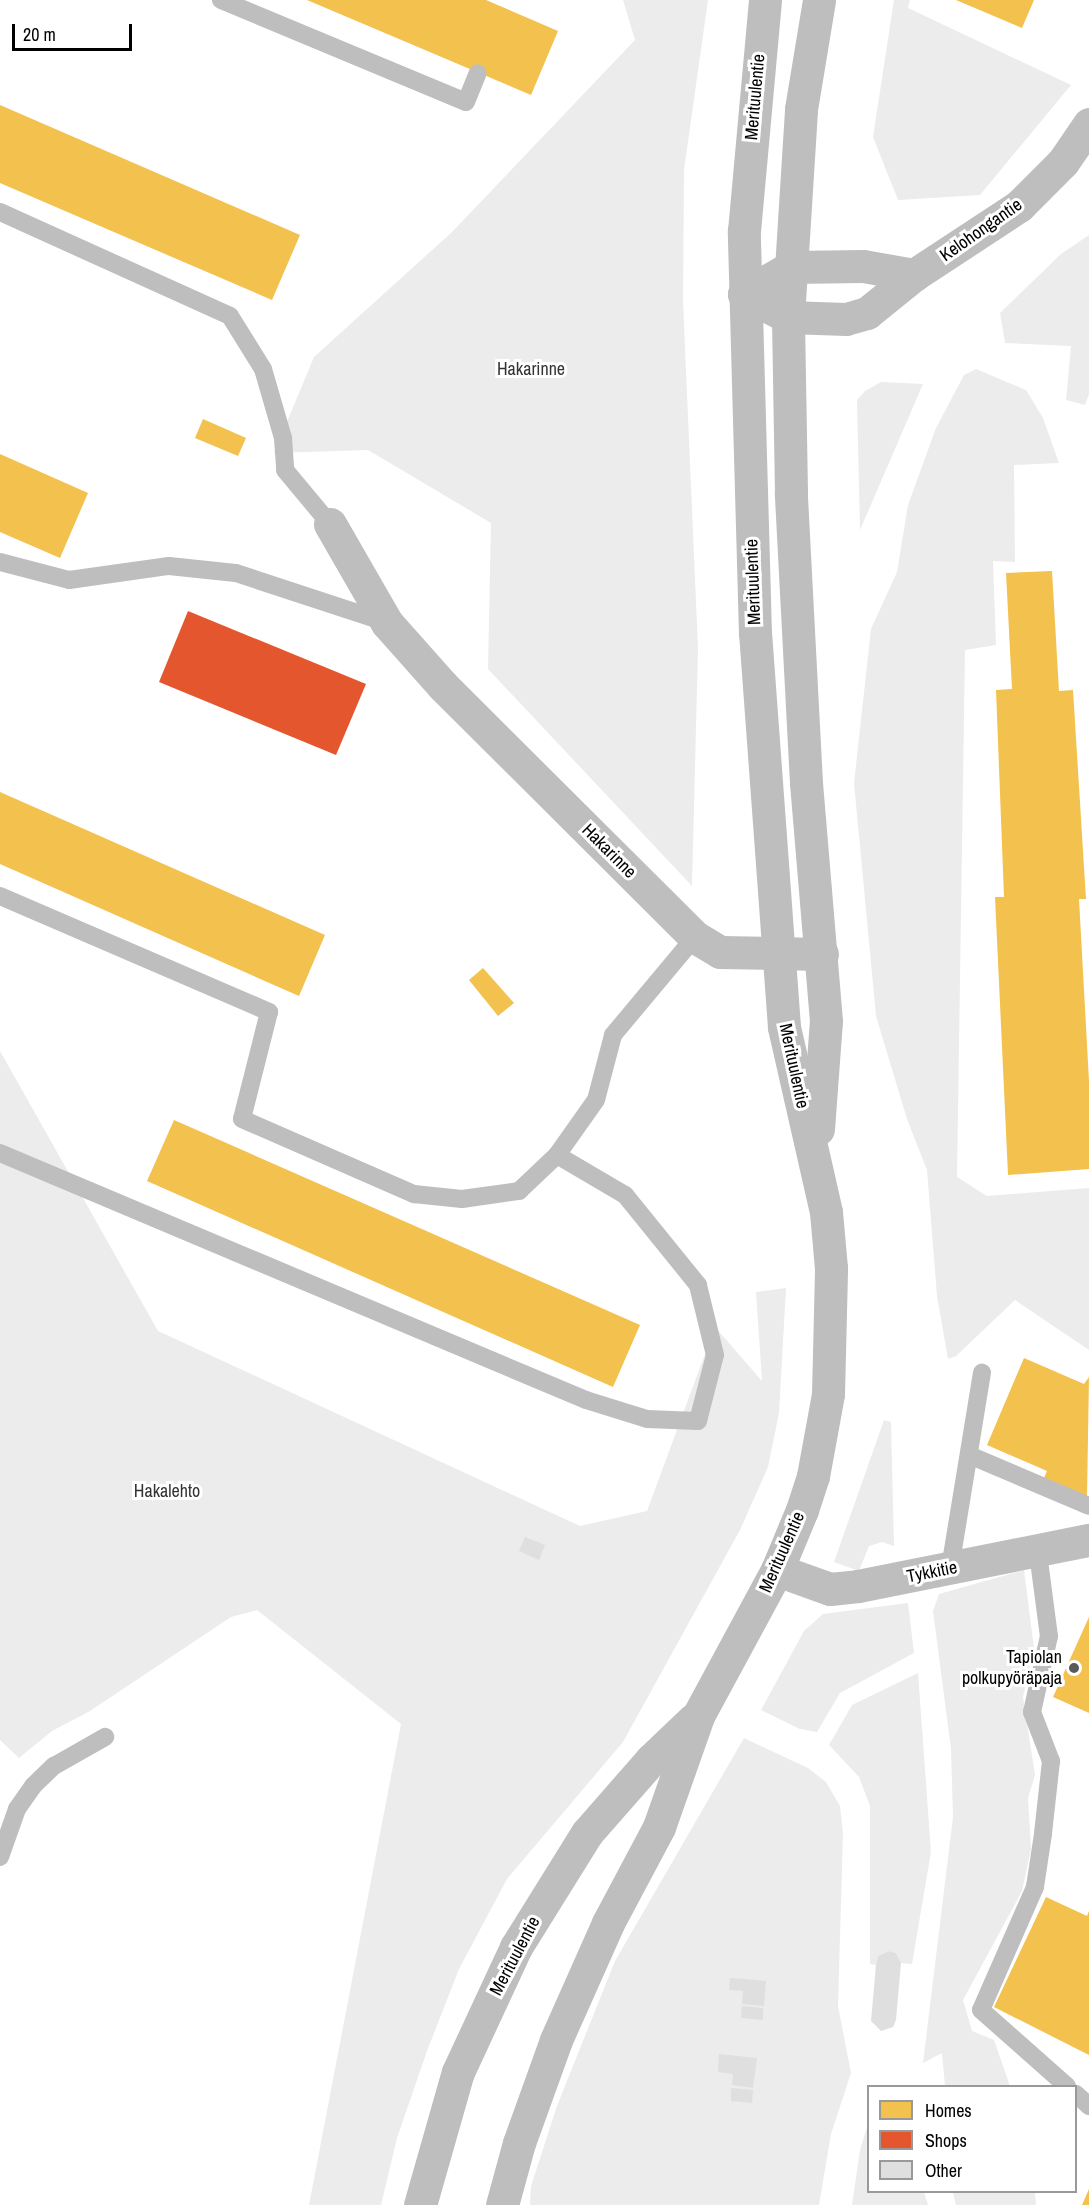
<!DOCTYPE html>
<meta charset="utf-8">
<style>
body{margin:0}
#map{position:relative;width:1089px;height:2205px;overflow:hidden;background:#fff;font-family:"Archivo Narrow",sans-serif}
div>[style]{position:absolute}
.green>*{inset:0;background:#ececec}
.homes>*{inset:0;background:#f2c14e}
.shops>*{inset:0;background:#e4572e}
.building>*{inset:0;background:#dfdfdf}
.service>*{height:18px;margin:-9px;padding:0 9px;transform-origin:9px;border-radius:9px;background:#bebebe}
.minor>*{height:33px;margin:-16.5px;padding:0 16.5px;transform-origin:16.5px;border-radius:16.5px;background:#bebebe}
.primary>*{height:33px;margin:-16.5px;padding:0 16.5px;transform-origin:16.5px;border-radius:16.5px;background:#bebebe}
.dots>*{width:16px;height:16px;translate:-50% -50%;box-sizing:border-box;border:3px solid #fff;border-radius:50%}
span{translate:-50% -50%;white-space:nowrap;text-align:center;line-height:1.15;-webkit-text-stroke:6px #fff;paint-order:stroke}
.street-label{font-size:18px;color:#000}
.park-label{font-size:18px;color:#333}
.poi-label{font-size:18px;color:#000}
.right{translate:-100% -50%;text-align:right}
.legend{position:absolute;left:867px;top:2085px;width:210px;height:108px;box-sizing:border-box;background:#fff;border:2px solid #999;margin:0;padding:8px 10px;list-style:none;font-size:18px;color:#000}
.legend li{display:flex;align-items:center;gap:12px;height:30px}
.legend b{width:30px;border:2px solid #999}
.scale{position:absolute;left:12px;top:24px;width:120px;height:27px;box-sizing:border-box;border:3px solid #000;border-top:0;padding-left:8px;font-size:18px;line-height:21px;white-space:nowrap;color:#000;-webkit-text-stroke:4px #fff;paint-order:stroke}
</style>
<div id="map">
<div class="green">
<i style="clip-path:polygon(623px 0,708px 0,684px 170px,683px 301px,698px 648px,692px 886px,488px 669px,491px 523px,368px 450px,274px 453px,314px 357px,452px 232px,635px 40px)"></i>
<i style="clip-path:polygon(894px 0,910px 0,908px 8px,1071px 85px,980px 195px,898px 200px,873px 137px)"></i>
<i style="clip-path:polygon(1089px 235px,1089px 394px,1085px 405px,1066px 400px,1071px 346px,1005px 343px,1000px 313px,1061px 254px)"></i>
<i style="clip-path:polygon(976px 369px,1026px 390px,1043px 418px,1059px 463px,1014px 465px,1015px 562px,993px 561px,996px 645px,965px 650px,957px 1177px,987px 1196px,1089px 1188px,1089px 1350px,1015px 1300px,956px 1356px,948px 1359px,937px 1296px,927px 1170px,907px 1119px,876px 1016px,854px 783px,871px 629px,897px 572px,908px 505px,936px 428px,964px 375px)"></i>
<i style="clip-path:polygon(881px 382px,923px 384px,860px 530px,857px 400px,865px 391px)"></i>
<i style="clip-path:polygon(0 1051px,158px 1331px,580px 1526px,647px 1511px,715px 1327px,762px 1381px,756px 1292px,786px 1288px,779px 1413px,768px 1467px,740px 1530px,623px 1742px,507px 1879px,459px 1969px,427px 2051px,397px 2138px,381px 2205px,309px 2205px,401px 1724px,257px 1610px,231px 1617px,90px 1711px,52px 1731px,19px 1758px,0 1740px)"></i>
<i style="clip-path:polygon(884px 1420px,891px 1422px,894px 1546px,882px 1542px,869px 1546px,859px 1571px,834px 1562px)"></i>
<i style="clip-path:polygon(1024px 1570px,1034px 1648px,1023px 1697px,1035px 1775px,1028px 1798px,1031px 1849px,1022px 1891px,963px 2000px,972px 2031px,994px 2040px,1010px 2086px,945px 2086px,942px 2053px,923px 2063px,953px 1817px,951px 1749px,933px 1611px,939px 1594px)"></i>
<i style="clip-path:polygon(908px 1603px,914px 1653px,840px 1693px,817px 1732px,800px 1729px,761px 1710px,804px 1631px,823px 1614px)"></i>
<i style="clip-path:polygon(918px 1673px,931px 1852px,912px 1964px,901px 1963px,896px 1953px,889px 1951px,878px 1956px,876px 1965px,870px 1964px,870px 1806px,859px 1777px,829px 1745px,852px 1705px)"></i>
<i style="clip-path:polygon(744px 1738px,808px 1768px,826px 1782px,840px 1806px,843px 1833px,838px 2006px,851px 2073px,831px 2134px,819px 2205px,530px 2205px,531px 2186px,557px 2106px,615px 1961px)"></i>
<i style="clip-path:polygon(868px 2124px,868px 2192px,924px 2192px,928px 2205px,852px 2205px,860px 2150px)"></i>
<i style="clip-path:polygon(953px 2192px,1035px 2192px,1036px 2205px,956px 2205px)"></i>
</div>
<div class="homes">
<i style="clip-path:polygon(307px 0,486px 0,558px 31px,531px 95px)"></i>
<i style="clip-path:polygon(956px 0,1034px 0,1022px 28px)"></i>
<i style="clip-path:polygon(0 105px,300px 235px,272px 300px,0 183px)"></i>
<i style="clip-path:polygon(203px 419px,246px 438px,238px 456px,195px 438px)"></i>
<i style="clip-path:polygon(0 454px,88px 493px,60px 558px,0 532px)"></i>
<i style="clip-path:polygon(1052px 571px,1059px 691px,1073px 690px,1086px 899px,1079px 899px,1089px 1081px,1089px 1169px,1008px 1175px,995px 897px,1004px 897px,996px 690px,1012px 689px,1006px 573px)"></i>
<i style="clip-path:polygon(0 792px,325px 935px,299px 996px,0 864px)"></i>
<i style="clip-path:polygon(483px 968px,514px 1003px,498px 1016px,469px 980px)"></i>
<i style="clip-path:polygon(174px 1120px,640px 1325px,613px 1387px,147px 1181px)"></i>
<i style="clip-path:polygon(1024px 1358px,1084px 1384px,1089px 1377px,1087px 1496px,1044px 1478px,1047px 1471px,987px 1445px)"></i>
<i style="clip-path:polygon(1089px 1617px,1089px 1713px,1053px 1697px)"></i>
<i style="clip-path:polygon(1046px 1897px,1087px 1916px,1089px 1911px,1089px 2055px,994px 2007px)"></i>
<i style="clip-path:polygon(1089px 2189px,1089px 2205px,1082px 2205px)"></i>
</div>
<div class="shops">
<i style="clip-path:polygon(188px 611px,366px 684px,336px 755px,159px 682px)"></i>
</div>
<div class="building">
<i style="clip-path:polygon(525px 1537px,545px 1545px,539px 1560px,519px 1551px)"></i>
<i style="clip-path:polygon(889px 1951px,896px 1953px,901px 1963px,896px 2020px,893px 2027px,881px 2031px,871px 2021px,876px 1965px,878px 1956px)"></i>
<i style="clip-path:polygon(730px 1978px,766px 1981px,764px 2006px,742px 2004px,743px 1991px,729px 1990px)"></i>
<i style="clip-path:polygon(742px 2006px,763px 2008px,763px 2020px,741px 2018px)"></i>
<i style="clip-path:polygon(719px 2054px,757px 2058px,753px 2088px,732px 2085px,733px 2074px,718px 2072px)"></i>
<i style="clip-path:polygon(731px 2088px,753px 2090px,752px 2103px,731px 2101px)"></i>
</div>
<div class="service">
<i style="left:221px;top:0;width:265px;rotate:22.6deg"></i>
<i style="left:466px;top:102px;width:31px;rotate:-68deg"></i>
<i style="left:0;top:212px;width:252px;rotate:24.3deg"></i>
<i style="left:230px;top:316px;width:62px;rotate:58.1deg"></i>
<i style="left:263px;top:369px;width:72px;rotate:73.8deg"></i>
<i style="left:283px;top:438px;width:32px;rotate:86deg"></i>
<i style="left:285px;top:470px;width:70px;rotate:50.2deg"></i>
<i style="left:0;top:562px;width:71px;rotate:14.6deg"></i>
<i style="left:69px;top:580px;width:101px;rotate:-8deg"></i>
<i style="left:169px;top:566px;width:67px;rotate:6deg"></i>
<i style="left:236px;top:573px;width:157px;rotate:18.2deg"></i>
<i style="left:0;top:896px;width:293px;rotate:23.3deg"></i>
<i style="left:269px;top:1012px;width:110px;rotate:104.2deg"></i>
<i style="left:242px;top:1119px;width:188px;rotate:23.6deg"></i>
<i style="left:414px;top:1194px;width:48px;rotate:5.9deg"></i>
<i style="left:462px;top:1199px;width:58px;rotate:-8deg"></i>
<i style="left:519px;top:1191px;width:52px;rotate:-43.5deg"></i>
<i style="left:557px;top:1155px;width:67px;rotate:-54.7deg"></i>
<i style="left:596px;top:1100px;width:67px;rotate:-75.3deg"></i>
<i style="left:613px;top:1035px;width:128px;rotate:-50.1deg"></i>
<i style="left:0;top:1153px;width:636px;rotate:22.86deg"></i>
<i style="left:586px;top:1400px;width:64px;rotate:17.3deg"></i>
<i style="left:647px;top:1419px;width:51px;rotate:2.2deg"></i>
<i style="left:698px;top:1421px;width:68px;rotate:-75.6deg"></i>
<i style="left:715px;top:1355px;width:72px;rotate:-103.7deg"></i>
<i style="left:698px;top:1285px;width:116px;rotate:-129deg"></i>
<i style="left:625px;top:1195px;width:79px;rotate:-149.5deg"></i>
<i style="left:969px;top:1455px;width:130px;rotate:23deg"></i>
<i style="left:1038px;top:1553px;width:84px;rotate:82.5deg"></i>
<i style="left:1049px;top:1636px;width:78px;rotate:102.6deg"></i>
<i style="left:1032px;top:1712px;width:53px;rotate:68.8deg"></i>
<i style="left:1051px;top:1761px;width:73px;rotate:96.3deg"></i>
<i style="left:1043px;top:1834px;width:54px;rotate:98.6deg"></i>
<i style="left:1035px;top:1887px;width:134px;rotate:113.7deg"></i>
<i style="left:981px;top:2010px;width:115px;rotate:41.5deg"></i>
<i style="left:950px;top:1568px;width:198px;rotate:-80.7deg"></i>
<i style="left:0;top:1857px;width:51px;rotate:-70.5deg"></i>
<i style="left:17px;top:1809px;width:29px;rotate:-55deg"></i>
<i style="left:34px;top:1785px;width:28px;rotate:-44deg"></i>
<i style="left:54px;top:1766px;width:59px;rotate:-29.6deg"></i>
<i style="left:1076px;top:2094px;width:18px;rotate:43deg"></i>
</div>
<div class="minor">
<i style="left:744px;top:294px;width:50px;rotate:27.6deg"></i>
<i style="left:788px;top:317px;width:58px;rotate:2deg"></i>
<i style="left:846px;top:319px;width:22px;rotate:-16deg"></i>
<i style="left:867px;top:313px;width:60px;rotate:-39deg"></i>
<i style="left:914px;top:275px;width:126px;rotate:-33.3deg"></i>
<i style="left:1019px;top:206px;width:62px;rotate:-45deg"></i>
<i style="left:1063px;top:162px;width:46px;rotate:-55.6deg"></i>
<i style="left:744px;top:294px;width:54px;rotate:-29.9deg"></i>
<i style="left:791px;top:267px;width:72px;rotate:-0.8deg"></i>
<i style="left:863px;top:266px;width:52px;rotate:10deg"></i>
<i style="left:330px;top:524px;width:114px;rotate:60.1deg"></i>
<i style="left:387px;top:623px;width:84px;rotate:48.4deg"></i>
<i style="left:443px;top:686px;width:356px;rotate:44.9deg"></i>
<i style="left:695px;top:937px;width:29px;rotate:31deg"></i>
<i style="left:720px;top:952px;width:102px;rotate:1.1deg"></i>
<i style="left:777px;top:1570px;width:56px;rotate:19.7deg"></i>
<i style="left:830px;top:1589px;width:28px;rotate:-6deg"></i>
<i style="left:858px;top:1586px;width:236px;rotate:-11.3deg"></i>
</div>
<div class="primary">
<i style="left:818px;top:1129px;width:108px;rotate:-85.8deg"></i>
<i style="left:826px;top:1021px;width:239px;rotate:-94.8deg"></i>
<i style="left:806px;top:783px;width:291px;rotate:-93deg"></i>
<i style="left:791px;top:492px;width:175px;rotate:-91deg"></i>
<i style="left:788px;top:317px;width:208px;rotate:-86.4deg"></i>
<i style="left:801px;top:109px;width:110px;rotate:-80.6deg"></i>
<i style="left:420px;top:2205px;width:138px;rotate:-74.1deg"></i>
<i style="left:458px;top:2072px;width:138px;rotate:-65.1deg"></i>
<i style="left:516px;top:1947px;width:134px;rotate:-58.1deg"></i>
<i style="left:587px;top:1833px;width:97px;rotate:-48.8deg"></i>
<i style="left:651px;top:1760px;width:59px;rotate:-43.6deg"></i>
<i style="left:502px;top:2205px;width:64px;rotate:-74.7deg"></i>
<i style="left:519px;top:2143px;width:109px;rotate:-70.2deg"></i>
<i style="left:556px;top:2040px;width:128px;rotate:-66deg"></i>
<i style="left:608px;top:1923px;width:109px;rotate:-62deg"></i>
<i style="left:659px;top:1827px;width:118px;rotate:-70.6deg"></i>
<i style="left:698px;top:1716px;width:166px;rotate:-61.6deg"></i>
<i style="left:777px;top:1570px;width:65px;rotate:-67.4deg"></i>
<i style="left:802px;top:1510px;width:36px;rotate:-72deg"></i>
<i style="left:813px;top:1476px;width:83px;rotate:-79.6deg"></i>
<i style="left:828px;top:1394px;width:126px;rotate:-88.6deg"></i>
<i style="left:831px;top:1268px;width:56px;rotate:-95.1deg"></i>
<i style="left:826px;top:1212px;width:190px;rotate:-102.8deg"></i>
<i style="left:784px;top:1027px;width:394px;rotate:-94.2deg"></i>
<i style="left:755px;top:634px;width:403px;rotate:-91.6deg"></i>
<i style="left:744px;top:231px;width:232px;rotate:-84.8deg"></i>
</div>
<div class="dots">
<i style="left:1074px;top:1668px;background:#595959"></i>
</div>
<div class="street-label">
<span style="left:755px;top:97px;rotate:-85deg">Merituulentie</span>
<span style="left:981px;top:230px;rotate:-35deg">Kelohongantie</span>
<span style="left:753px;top:582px;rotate:-92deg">Merituulentie</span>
<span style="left:609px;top:851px;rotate:45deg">Hakarinne</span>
<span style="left:794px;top:1066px;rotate:78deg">Merituulentie</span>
<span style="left:782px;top:1552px;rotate:-66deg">Merituulentie</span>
<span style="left:932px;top:1572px;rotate:-11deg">Tykkitie</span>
<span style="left:515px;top:1956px;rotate:-62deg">Merituulentie</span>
</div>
<div class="park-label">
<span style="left:531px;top:369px">Hakarinne</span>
<span style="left:167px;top:1491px">Hakalehto</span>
</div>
<div class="poi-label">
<span class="right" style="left:1062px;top:1668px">Tapiolan<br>polkupyöräpaja</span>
</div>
<ul class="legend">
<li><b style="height:16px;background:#f2c14e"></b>Homes</li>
<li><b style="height:16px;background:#e4572e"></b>Shops</li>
<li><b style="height:16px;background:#dfdfdf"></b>Other</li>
</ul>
<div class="scale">20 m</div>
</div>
